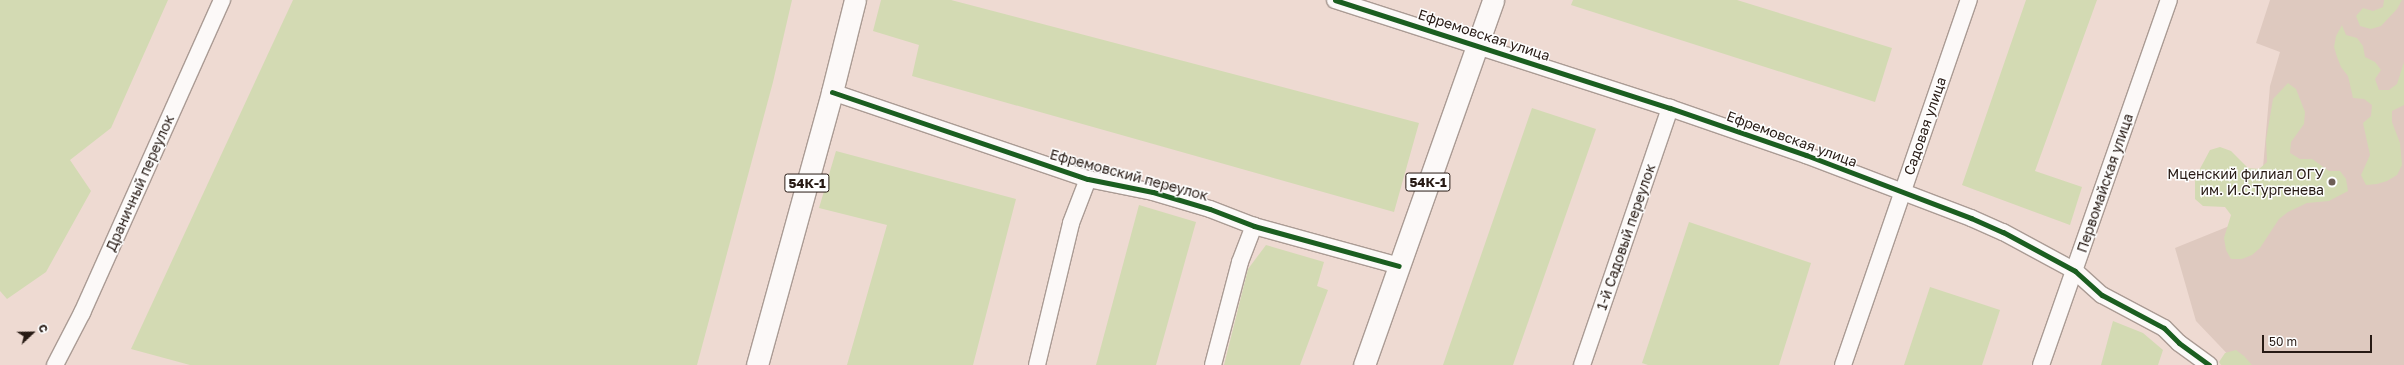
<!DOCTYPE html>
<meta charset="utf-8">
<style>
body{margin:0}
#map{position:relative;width:2404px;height:365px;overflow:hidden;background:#eedad2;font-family:"Golos Text",sans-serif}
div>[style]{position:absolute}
.education>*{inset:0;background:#dec9bf}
.green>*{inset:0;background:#d3dab3}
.roads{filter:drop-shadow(1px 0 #aa9b94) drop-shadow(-1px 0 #aa9b94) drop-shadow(0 1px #aa9b94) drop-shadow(0 -1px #aa9b94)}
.minor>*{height:16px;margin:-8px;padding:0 8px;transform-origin:8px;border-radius:8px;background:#fcf9f8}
.major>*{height:21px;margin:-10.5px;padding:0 10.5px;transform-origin:10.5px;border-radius:10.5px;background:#fcf9f8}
.cycleway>*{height:5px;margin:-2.5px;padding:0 2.5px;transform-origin:2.5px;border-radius:2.5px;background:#1b5e20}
.dots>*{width:11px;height:11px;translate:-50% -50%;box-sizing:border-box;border:2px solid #fff;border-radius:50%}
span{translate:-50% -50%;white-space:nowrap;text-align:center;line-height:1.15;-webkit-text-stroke:3px #fff;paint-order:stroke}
.shield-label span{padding:1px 3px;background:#fff;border:1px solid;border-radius:3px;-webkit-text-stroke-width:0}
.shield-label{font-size:13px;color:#271a14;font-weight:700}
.street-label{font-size:14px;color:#271a14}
.poi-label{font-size:14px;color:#271a14}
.right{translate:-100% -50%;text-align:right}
.north{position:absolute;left:12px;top:313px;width:40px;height:40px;-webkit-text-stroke:3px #fff;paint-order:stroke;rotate:68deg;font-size:11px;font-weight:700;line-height:16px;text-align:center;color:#271a14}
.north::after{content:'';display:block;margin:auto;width:14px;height:18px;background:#271a14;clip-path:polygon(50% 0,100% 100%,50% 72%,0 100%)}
.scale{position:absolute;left:2262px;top:335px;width:110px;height:18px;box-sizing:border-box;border:2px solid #271a14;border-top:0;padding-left:5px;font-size:12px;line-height:14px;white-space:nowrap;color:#271a14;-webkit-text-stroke:3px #fff;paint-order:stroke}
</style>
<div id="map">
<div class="education">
<i style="clip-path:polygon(2270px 0,2404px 0,2404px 365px,2238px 365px,2196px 321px,2175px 248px,2259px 214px,2270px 86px,2280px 52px,2256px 43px)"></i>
</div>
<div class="green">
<i style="clip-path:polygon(0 0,168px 0,111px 128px,70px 160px,91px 191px,46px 272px,7px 299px,0 291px)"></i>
<i style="clip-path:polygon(293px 0,792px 0,773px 82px,697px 365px,190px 365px,131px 349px)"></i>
<i style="clip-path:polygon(881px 0,951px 0,1419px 123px,1394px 212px,912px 76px,919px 45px,873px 31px)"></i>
<i style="clip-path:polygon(1573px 0,1737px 0,1892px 48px,1875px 102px,1571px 5px)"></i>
<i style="clip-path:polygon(2026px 0,2097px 0,2035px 171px,2082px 187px,2070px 225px,1962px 185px)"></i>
<i style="clip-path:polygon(2384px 0,2402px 0,2397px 9px,2381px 26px,2371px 29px,2360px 26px,2356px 16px,2363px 8px,2373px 11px,2383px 7px)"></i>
<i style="clip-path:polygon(2342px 25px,2346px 35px,2357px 38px,2363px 46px,2365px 57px,2375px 62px,2381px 70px,2375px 79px,2379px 90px,2389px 90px,2397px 84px,2404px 62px,2404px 105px,2392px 111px,2392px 122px,2400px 143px,2402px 165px,2397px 175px,2387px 181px,2377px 184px,2366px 185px,2361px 175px,2370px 155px,2363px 123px,2371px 116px,2372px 105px,2364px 99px,2353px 98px,2348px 76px,2341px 67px,2337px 57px,2334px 47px,2336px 36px)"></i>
<i style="clip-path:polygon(2288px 83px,2296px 89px,2305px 112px,2304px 124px,2291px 142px,2290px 153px,2300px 159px,2312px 159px,2329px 171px,2340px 171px,2346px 179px,2348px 191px,2329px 201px,2307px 203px,2288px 212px,2279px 219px,2260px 248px,2252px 255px,2242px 259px,2231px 259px,2226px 250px,2224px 238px,2231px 215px,2225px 207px,2203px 206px,2195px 199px,2195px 178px,2210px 150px,2220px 147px,2231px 151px,2248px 168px,2259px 169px,2267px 162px,2266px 140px,2273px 99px)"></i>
<i style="clip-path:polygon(1532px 108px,1596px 129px,1513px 365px,1443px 365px)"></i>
<i style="clip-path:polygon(836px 151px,1016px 199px,973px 365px,847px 365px,887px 225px,819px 208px)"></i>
<i style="clip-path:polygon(1139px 205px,1196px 222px,1156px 365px,1096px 365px)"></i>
<i style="clip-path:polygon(1689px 222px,1811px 263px,1779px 365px,1648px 365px,1642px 363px)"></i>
<i style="clip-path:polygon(1266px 245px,1324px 262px,1317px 286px,1328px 290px,1300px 365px,1224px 365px,1248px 269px)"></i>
<i style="clip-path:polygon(1930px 287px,2000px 310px,1982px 365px,1904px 365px)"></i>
<i style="clip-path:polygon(2113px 321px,2143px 333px,2163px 350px,2158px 365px,2101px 365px)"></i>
<i style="clip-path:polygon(2236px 350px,2244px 356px,2252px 365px,2221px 365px,2219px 362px,2225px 353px)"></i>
</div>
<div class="roads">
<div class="minor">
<i style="left:1335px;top:0;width:352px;rotate:17.9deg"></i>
<i style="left:1670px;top:108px;width:144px;rotate:19.1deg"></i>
<i style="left:1806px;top:155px;width:177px;rotate:20.9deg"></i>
<i style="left:1971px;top:218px;width:35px;rotate:24deg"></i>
<i style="left:2003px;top:232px;width:82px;rotate:28.4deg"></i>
<i style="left:2075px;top:271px;width:36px;rotate:42deg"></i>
<i style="left:2102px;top:295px;width:70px;rotate:28deg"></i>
<i style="left:2164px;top:328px;width:21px;rotate:45deg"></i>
<i style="left:2179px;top:343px;width:37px;rotate:36deg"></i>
<i style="left:832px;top:92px;width:270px;rotate:18.8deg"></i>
<i style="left:1088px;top:179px;width:66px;rotate:11.3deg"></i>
<i style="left:1153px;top:192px;width:59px;rotate:16.6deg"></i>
<i style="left:1210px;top:209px;width:47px;rotate:21.1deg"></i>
<i style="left:1254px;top:226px;width:150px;rotate:15.4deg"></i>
<i style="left:55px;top:365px;width:59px;rotate:-62.6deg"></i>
<i style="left:82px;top:313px;width:343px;rotate:-65.9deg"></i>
<i style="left:1037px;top:365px;width:146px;rotate:-76.5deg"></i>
<i style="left:1071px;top:223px;width:47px;rotate:-68.9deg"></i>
<i style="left:1213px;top:365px;width:106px;rotate:-75.3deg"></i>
<i style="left:1240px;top:262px;width:39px;rotate:-69deg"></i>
<i style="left:1582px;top:365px;width:272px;rotate:-71.1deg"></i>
<i style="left:1843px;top:365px;width:386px;rotate:-71deg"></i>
<i style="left:2041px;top:365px;width:387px;rotate:-70.7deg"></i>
</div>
<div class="major">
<i style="left:757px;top:365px;width:283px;rotate:-74.6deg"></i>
<i style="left:832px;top:92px;width:95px;rotate:-76deg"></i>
<i style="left:1364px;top:365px;width:387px;rotate:-70.5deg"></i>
</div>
</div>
<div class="cycleway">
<i style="left:1335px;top:0;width:352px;rotate:17.9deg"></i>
<i style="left:1670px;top:108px;width:144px;rotate:19.1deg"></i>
<i style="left:1806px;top:155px;width:177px;rotate:20.9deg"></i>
<i style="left:1971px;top:218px;width:35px;rotate:24deg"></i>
<i style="left:2003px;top:232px;width:82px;rotate:28.4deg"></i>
<i style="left:2075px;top:271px;width:36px;rotate:42deg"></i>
<i style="left:2102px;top:295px;width:70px;rotate:28deg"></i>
<i style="left:2164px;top:328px;width:21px;rotate:45deg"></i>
<i style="left:2179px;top:343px;width:37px;rotate:36deg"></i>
<i style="left:832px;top:92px;width:270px;rotate:18.8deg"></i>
<i style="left:1088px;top:179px;width:66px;rotate:11.3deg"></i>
<i style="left:1153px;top:192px;width:59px;rotate:16.6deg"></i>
<i style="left:1210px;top:209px;width:47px;rotate:21.1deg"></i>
<i style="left:1254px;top:226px;width:150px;rotate:15.4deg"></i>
</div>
<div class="dots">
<i style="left:2332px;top:182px;background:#6d5d56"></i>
</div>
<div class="shield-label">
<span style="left:1428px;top:182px">54К-1</span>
<span style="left:807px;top:183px">54К-1</span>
</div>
<div class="street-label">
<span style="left:1484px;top:35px;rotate:18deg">Ефремовская улица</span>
<span style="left:1925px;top:126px;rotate:-71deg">Садовая улица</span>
<span style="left:1792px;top:139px;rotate:20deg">Ефремовская улица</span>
<span style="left:1129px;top:175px;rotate:15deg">Ефремовский переулок</span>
<span style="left:140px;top:183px;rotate:-66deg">Драничный переулок</span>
<span style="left:2105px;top:183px;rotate:-71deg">Первомайская улица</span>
<span style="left:1626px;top:237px;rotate:-71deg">1-й Садовый переулок</span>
</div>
<div class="poi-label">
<span class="right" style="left:2324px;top:182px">Мценский филиал ОГУ<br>им. И.С.Тургенева</span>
</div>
<div class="north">С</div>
<div class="scale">50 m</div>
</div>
